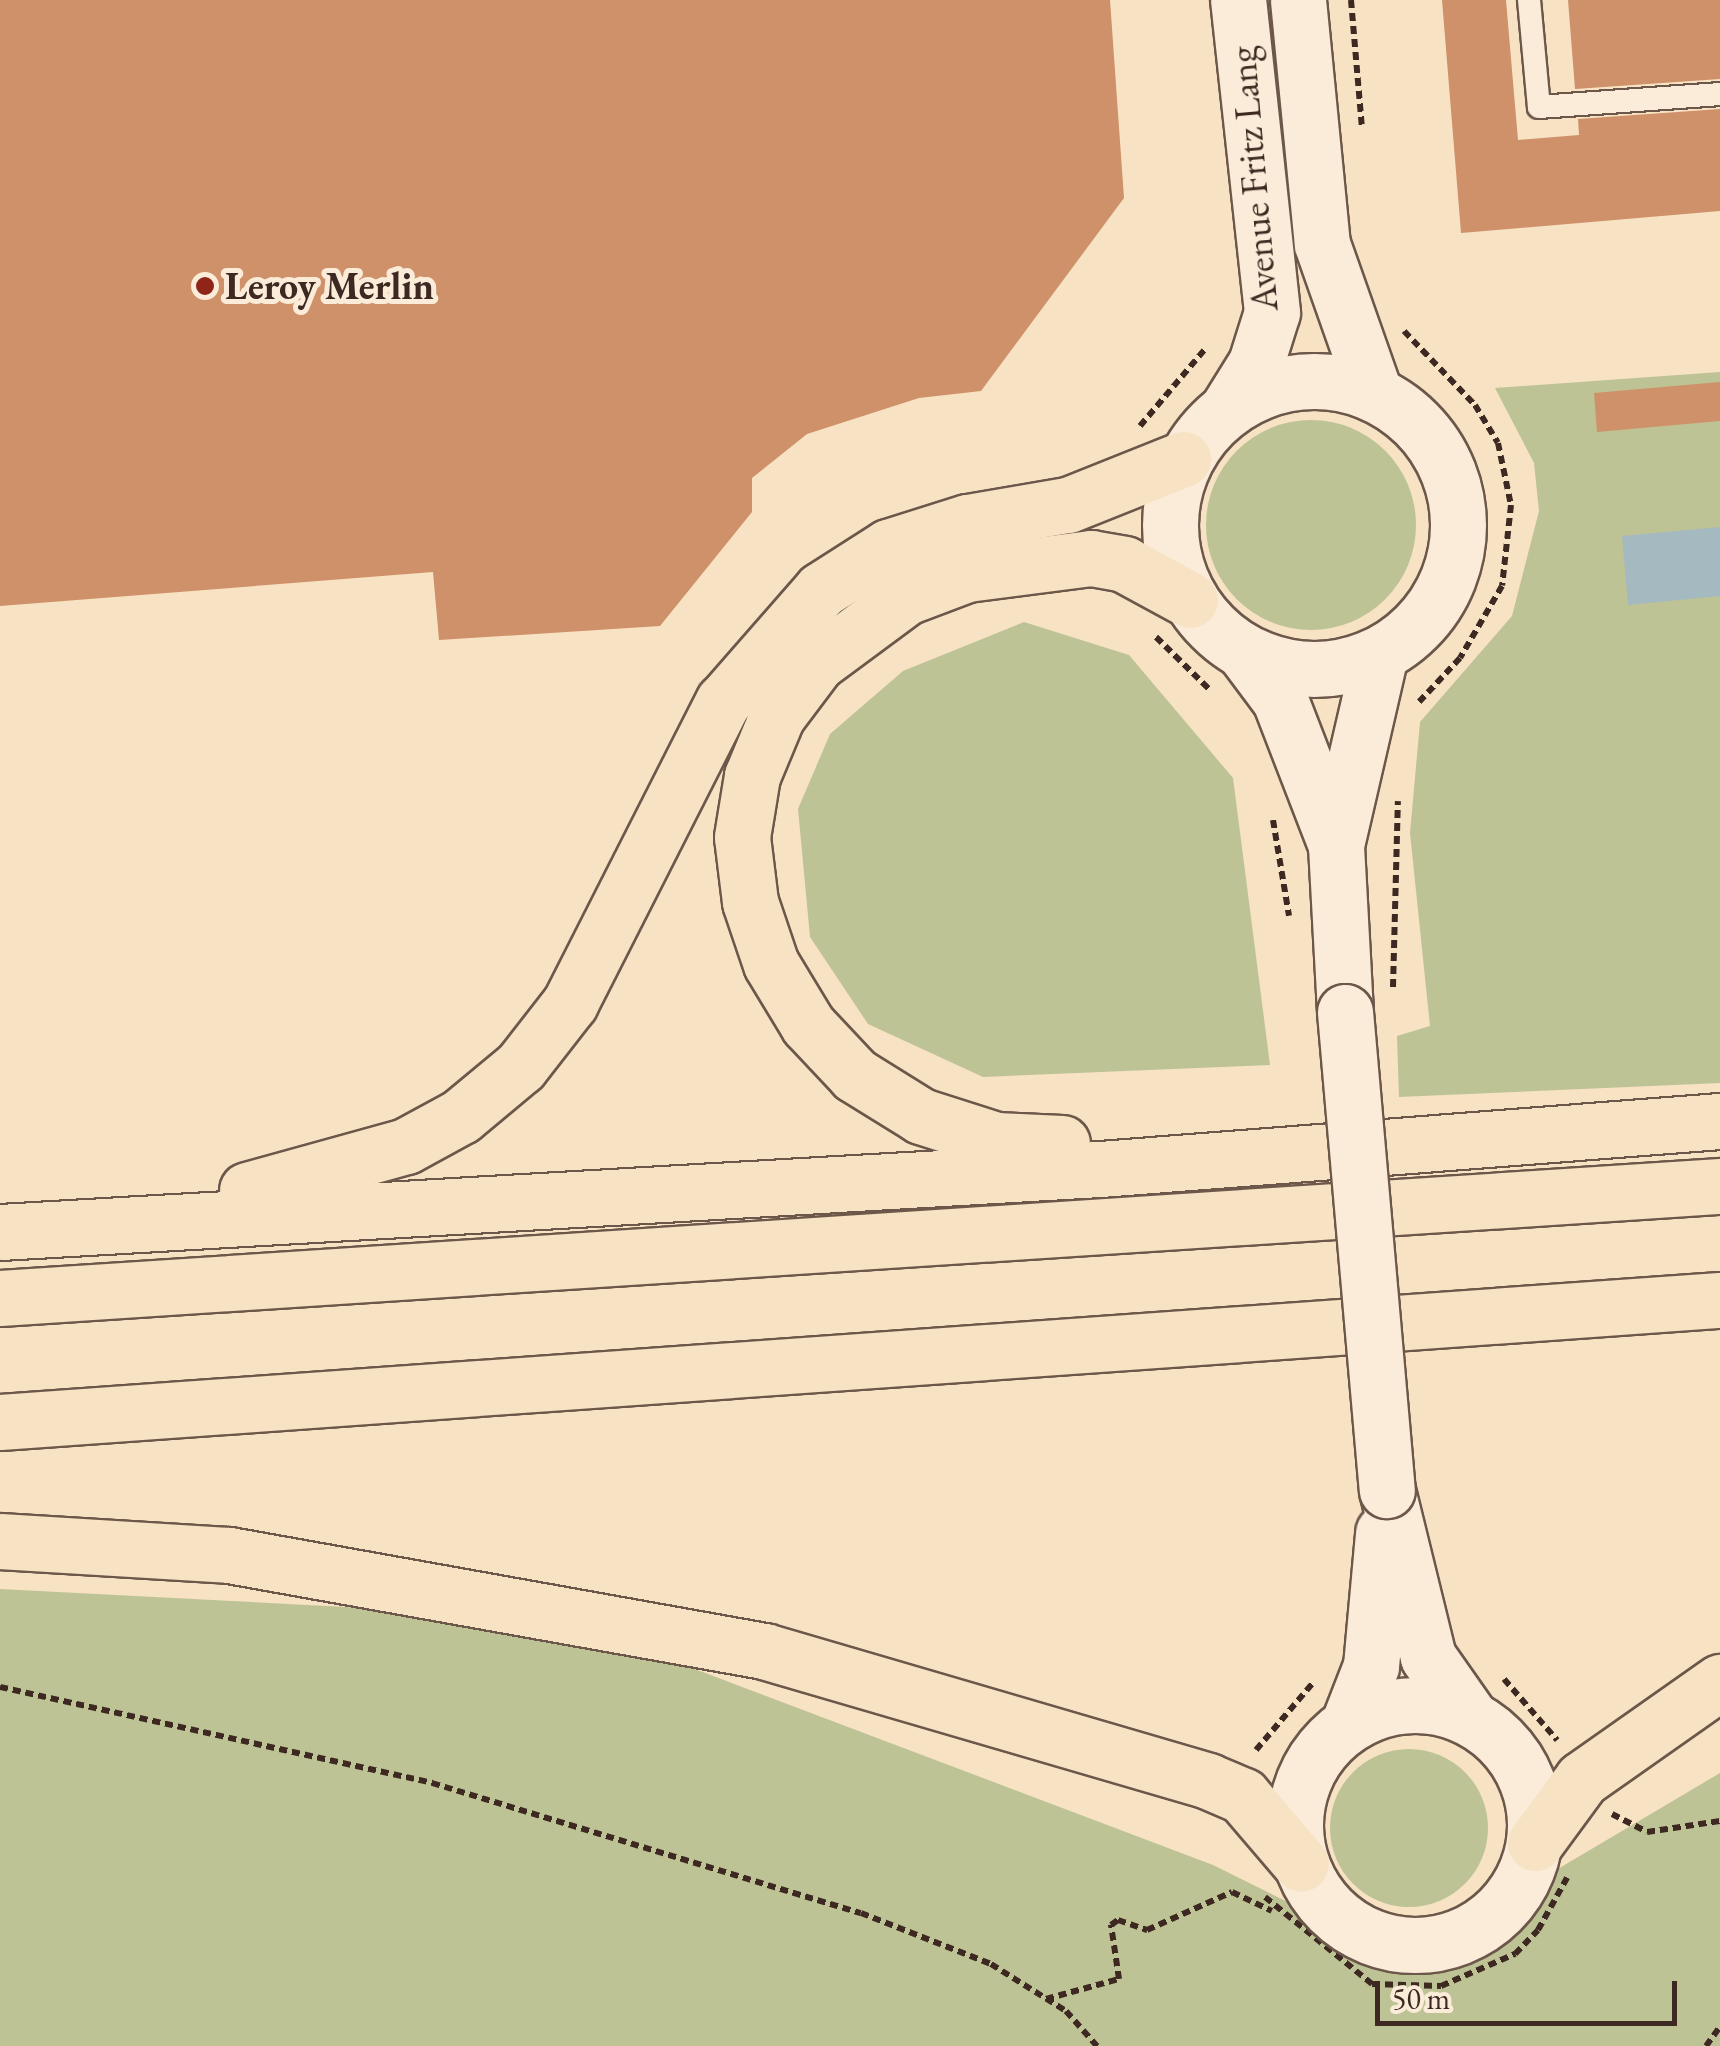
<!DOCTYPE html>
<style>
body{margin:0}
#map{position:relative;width:1720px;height:2046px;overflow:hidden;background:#f7e2c4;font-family:"EB Garamond",serif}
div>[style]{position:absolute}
.green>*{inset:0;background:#bdc394}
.round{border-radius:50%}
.water>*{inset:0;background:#a4bac0}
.building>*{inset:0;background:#cf9169}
.path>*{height:6px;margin-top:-3px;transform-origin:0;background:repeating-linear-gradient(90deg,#3d2921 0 8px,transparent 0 13px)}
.roads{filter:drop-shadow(2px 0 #6c574a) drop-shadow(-2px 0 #6c574a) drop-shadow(0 2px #6c574a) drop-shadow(0 -2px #6c574a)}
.service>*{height:22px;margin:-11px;padding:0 11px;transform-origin:11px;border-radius:11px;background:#faecd9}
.tertiary>*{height:55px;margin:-27.5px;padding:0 27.5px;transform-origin:27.5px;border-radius:27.5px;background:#faecd9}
.tertiary>.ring{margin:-27.5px;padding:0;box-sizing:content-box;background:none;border:55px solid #faecd9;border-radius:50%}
.trunk>*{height:55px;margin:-27.5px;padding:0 27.5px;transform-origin:27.5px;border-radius:27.5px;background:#f7e2c4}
.bridges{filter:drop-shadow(2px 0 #6c574a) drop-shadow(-2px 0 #6c574a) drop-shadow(0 2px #6c574a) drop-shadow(0 -2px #6c574a)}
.tertiary-bridge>*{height:55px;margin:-27.5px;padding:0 27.5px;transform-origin:27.5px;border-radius:27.5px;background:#faecd9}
.dots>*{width:28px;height:28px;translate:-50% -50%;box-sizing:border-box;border:5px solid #faecd9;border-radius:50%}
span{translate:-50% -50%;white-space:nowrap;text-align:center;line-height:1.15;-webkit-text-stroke:10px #faecd9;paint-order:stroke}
.street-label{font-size:38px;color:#3d2921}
.poi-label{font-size:38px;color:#3d2921;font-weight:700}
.left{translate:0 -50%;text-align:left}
.scale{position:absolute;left:1375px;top:1981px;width:302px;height:45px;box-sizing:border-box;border:5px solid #3d2921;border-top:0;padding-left:12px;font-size:30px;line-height:35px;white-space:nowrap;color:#3d2921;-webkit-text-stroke:8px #faecd9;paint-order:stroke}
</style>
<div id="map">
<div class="green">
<i style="clip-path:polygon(1720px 372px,1720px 1083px,1399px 1097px,1397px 1036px,1430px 1026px,1410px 833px,1420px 722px,1512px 616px,1539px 511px,1534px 463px,1495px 388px)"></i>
<i class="round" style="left:1206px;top:420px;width:210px;height:210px"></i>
<i style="clip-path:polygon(1024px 622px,1129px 655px,1233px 778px,1270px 1065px,983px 1077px,868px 1024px,810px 937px,798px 809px,830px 734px,903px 671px)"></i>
<i style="clip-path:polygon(0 1589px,560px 1618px,1213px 1865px,1404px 1960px,1720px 1773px,1720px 2046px,0 2046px)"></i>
<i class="round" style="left:1330px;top:1749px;width:158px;height:158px"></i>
</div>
<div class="water">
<i style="clip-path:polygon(1720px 527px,1720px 596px,1628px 605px,1622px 536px)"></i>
</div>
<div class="building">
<i style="clip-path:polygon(0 0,1110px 0,1124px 198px,981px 391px,919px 398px,807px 434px,752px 478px,752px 512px,660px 626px,439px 640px,433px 572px,0 606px)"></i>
<i style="clip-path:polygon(1442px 0,1506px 0,1518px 140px,1579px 135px,1578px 119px,1720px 109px,1720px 211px,1461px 233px)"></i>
<i style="clip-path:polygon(1568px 0,1720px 0,1720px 79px,1575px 89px)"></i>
<i style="clip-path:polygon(1720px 382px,1720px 421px,1597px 432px,1594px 393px)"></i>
</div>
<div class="path">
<i style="left:1351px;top:0;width:128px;rotate:85.1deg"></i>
<i style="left:1404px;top:331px;width:103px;rotate:46.2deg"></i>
<i style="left:1475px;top:405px;width:44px;rotate:58.8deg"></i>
<i style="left:1498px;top:443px;width:63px;rotate:78.2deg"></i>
<i style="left:1511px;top:505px;width:81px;rotate:96.3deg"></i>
<i style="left:1502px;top:586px;width:83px;rotate:120.3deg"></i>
<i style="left:1460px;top:658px;width:60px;rotate:133deg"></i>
<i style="left:1140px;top:426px;width:102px;rotate:-49.8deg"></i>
<i style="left:1156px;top:637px;width:77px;rotate:44.5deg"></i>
<i style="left:1273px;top:820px;width:97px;rotate:80.5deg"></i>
<i style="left:1393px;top:987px;width:186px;rotate:-88.5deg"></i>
<i style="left:1504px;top:1679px;width:81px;rotate:49deg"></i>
<i style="left:0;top:1687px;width:443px;rotate:12.5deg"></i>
<i style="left:432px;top:1783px;width:448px;rotate:16.9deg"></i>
<i style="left:861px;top:1913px;width:140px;rotate:21.4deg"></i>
<i style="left:991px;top:1964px;width:89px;rotate:32.1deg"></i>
<i style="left:1066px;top:2011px;width:47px;rotate:48.5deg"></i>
<i style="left:1256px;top:1750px;width:87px;rotate:-49.7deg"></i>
<i style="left:1612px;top:1814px;width:39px;rotate:27deg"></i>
<i style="left:1647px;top:1832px;width:74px;rotate:-8.6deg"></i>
<i style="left:1265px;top:1897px;width:138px;rotate:39.1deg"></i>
<i style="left:1372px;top:1984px;width:69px;rotate:1.7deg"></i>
<i style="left:1441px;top:1986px;width:81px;rotate:-23.4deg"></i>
<i style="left:1515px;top:1954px;width:33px;rotate:-46deg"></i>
<i style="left:1538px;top:1930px;width:60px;rotate:-60.9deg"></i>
<i style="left:1046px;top:1999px;width:76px;rotate:-15.3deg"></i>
<i style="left:1119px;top:1979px;width:55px;rotate:-98.4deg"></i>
<i style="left:1111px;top:1925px;width:9px;rotate:-36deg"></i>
<i style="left:1118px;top:1920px;width:31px;rotate:19deg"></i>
<i style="left:1147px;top:1930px;width:93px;rotate:-24.1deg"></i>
<i style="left:1232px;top:1892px;width:44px;rotate:25.4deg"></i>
<i style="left:1706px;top:2046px;width:24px;rotate:-54deg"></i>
</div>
<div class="roads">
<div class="service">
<i style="left:1529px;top:0;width:107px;rotate:84.7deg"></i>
<i style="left:1539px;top:107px;width:181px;rotate:-4.1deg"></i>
</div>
<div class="tertiary">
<i style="left:1298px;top:0;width:245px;rotate:84.4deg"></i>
<i style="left:1322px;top:244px;width:157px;rotate:70.6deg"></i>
<i class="ring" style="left:1170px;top:381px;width:233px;height:233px"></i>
<i style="left:1228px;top:408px;width:53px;rotate:-58.1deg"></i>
<i style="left:1256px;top:363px;width:53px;rotate:-72.6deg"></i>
<i style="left:1272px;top:312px;width:314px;rotate:-96.2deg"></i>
<i style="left:1245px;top:653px;width:59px;rotate:53.3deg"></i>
<i style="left:1280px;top:700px;width:155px;rotate:68.9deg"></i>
<i style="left:1345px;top:1012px;width:167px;rotate:-93.1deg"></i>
<i style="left:1336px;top:845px;width:196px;rotate:-77deg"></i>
<i style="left:1387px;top:1490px;width:172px;rotate:76.2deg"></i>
<i style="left:1428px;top:1657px;width:73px;rotate:55deg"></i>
<i class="ring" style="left:1295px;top:1705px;width:185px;height:185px"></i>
<i style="left:1348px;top:1725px;width:63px;rotate:-68.7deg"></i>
<i style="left:1371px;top:1666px;width:134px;rotate:-84.8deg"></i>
</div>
<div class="trunk">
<i style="left:1062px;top:1143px;width:66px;rotate:-177.4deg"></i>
<i style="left:996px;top:1140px;width:79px;rotate:-162.3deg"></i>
<i style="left:921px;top:1116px;width:78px;rotate:-148.2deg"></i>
<i style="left:855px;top:1075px;width:69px;rotate:-133.2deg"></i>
<i style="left:808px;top:1025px;width:71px;rotate:-121.2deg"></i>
<i style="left:771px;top:964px;width:65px;rotate:-108.7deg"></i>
<i style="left:750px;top:902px;width:65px;rotate:-97deg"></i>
<i style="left:742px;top:837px;width:62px;rotate:-80.7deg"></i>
<i style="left:752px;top:776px;width:65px;rotate:-67.4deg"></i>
<i style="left:777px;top:716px;width:66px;rotate:-53deg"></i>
<i style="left:817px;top:663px;width:111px;rotate:-36.6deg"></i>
<i style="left:906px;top:597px;width:65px;rotate:-20.7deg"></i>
<i style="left:967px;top:574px;width:125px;rotate:-7.4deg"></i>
<i style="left:1091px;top:558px;width:34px;rotate:10deg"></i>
<i style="left:1124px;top:564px;width:75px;rotate:28.6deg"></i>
<i style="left:247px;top:1190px;width:165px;rotate:-15.5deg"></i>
<i style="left:406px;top:1146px;width:63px;rotate:-28.6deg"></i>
<i style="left:461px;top:1116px;width:78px;rotate:-39.8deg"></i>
<i style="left:521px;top:1066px;width:80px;rotate:-52.1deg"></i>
<i style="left:570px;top:1003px;width:338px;rotate:-63.1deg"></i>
<i style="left:723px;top:702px;width:149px;rotate:-48.8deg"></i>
<i style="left:821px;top:590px;width:80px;rotate:-32.7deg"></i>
<i style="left:888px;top:547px;width:83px;rotate:-17.6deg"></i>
<i style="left:967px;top:522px;width:102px;rotate:-9.6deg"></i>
<i style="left:1068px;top:505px;width:124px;rotate:-21.8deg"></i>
<i style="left:0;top:1232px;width:1102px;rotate:-3.28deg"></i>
<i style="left:1100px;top:1169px;width:622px;rotate:-4.43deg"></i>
<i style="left:0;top:1298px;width:1724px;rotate:-3.73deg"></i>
<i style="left:0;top:1422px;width:1724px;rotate:-4.06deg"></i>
<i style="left:0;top:1541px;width:229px;rotate:3.5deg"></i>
<i style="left:229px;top:1555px;width:544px;rotate:10.17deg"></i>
<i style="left:764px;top:1651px;width:463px;rotate:16.3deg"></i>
<i style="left:1208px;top:1781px;width:38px;rotate:23deg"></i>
<i style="left:1243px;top:1796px;width:89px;rotate:49.5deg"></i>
<i style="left:1535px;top:1843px;width:79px;rotate:-53.7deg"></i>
<i style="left:1582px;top:1779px;width:169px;rotate:-35.1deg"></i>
</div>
</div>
<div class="bridges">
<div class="tertiary-bridge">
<i style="left:1345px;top:1012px;width:480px;rotate:85deg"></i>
</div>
</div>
<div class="dots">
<i style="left:205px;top:286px;background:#8f2418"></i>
</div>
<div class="street-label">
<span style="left:1253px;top:179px;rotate:-95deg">Avenue Fritz Lang</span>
</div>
<div class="poi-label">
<span class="left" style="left:225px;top:286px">Leroy Merlin</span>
</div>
<div class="scale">50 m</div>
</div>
